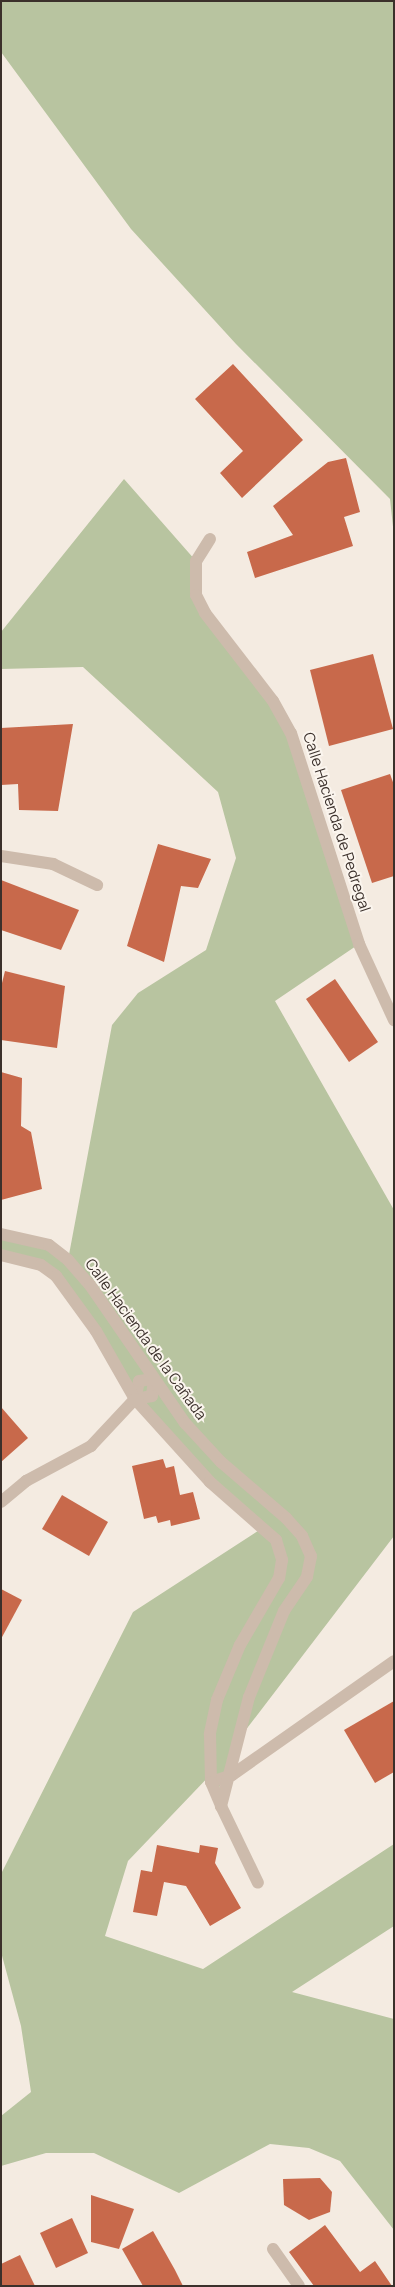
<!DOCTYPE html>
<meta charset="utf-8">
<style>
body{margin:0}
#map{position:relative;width:395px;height:2287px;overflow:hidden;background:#f4ebe1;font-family:Manrope,sans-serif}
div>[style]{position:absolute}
.green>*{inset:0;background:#b8c4a0}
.building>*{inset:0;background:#c8694b}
.minor>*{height:12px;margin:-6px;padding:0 6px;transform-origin:6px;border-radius:6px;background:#cdbbac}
.tertiary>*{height:12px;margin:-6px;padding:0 6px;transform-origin:6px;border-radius:6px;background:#cdbbac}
span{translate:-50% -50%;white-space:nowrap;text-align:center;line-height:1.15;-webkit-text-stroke:4px #fbf5ee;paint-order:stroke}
.street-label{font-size:15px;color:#3b302b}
.frame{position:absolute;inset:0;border:2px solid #3b302b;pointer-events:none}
</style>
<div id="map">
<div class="green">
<i style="clip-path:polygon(1px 1px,394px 1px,394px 536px,390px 499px,236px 344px,131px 229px,1px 52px)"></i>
<i style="clip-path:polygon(124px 479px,196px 561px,196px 595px,291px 733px,359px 944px,275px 1001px,394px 1210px,394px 1536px,235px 1744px,217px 1794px,214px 1771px,128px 1861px,105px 1936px,203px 1969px,394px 1844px,394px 1926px,292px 1992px,394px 2019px,394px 2230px,340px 2161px,309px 2148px,270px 2144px,179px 2193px,94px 2153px,46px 2153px,1px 2166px,1px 2116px,31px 2092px,21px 2026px,1px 1952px,1px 1874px,133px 1612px,264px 1527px,173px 1441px,56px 1276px,1px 1255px,1px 1234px,22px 1237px,68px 1260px,112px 1025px,138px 993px,206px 950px,236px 858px,218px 792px,83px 667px,1px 669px,1px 632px)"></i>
</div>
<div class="building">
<i style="clip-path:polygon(233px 364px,303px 440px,242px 498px,220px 473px,243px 451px,195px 399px)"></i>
<i style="clip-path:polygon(346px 458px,360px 512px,344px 517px,353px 546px,255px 578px,247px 552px,293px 535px,273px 506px,328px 462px)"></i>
<i style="clip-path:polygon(373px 654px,393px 729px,329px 746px,310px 670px)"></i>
<i style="clip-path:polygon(73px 724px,58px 811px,19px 810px,18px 784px,1px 785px,1px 728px)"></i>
<i style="clip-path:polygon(390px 774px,394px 785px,394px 876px,372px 883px,341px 790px)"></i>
<i style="clip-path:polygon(158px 844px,211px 859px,198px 888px,181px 886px,164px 962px,127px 946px)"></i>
<i style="clip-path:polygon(1px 880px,79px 910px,61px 950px,1px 930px)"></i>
<i style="clip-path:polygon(5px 971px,65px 986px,57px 1048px,1px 1040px,1px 987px)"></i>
<i style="clip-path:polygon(335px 979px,378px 1042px,349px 1062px,306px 999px)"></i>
<i style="clip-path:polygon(1px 1072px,22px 1078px,21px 1126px,31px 1132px,42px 1189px,1px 1200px)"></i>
<i style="clip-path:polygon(1px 1407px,28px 1438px,1px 1462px)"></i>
<i style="clip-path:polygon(163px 1459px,166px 1468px,174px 1466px,180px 1495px,193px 1492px,200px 1519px,171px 1526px,170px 1520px,158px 1523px,156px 1516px,144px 1519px,132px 1466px)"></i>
<i style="clip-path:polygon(62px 1495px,108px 1522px,89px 1556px,42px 1529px)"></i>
<i style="clip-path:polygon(1px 1589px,22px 1600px,1px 1639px)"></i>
<i style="clip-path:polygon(394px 1701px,394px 1772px,375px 1783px,344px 1730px)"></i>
<i style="clip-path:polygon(157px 1845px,199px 1853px,200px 1845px,218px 1848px,215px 1863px,241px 1908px,210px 1926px,186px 1886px,164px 1882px,157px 1916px,133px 1912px,141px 1870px,152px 1872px)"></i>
<i style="clip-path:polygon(320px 2178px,332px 2192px,330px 2212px,309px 2220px,284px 2205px,283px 2179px)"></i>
<i style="clip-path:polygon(91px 2195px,134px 2209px,119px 2249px,91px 2242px)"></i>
<i style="clip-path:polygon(72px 2218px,88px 2253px,56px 2268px,40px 2233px)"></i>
<i style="clip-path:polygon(325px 2225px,360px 2272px,375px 2261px,392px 2286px,314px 2286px,289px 2252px)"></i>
<i style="clip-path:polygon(153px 2231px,175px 2270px,183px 2286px,143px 2286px,122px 2249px)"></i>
<i style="clip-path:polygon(20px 2255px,35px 2286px,1px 2286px,1px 2264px)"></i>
</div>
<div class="minor">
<i style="left:210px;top:539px;width:26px;rotate:122deg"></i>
<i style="left:196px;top:561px;width:34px;rotate:90deg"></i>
<i style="left:196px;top:595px;width:20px;rotate:63deg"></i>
<i style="left:205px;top:613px;width:111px;rotate:52.3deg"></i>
<i style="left:273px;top:701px;width:37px;rotate:61deg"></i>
<i style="left:291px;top:733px;width:222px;rotate:72.1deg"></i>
<i style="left:359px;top:944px;width:84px;rotate:65.3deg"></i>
<i style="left:1px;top:856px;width:53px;rotate:8.7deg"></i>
<i style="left:53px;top:864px;width:49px;rotate:25.5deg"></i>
<i style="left:154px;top:1379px;width:17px;rotate:97deg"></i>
<i style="left:152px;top:1396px;width:17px;rotate:170deg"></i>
<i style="left:135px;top:1399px;width:18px;rotate:-77deg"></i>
<i style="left:139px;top:1381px;width:15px;rotate:-8deg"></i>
<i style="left:1px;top:1502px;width:33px;rotate:-40deg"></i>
<i style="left:26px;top:1481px;width:74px;rotate:-28.3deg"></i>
<i style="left:91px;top:1446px;width:64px;rotate:-46.9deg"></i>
<i style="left:211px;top:1782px;width:22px;rotate:-18deg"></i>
<i style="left:232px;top:1775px;width:198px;rotate:-35.1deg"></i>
<i style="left:221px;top:1806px;width:85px;rotate:64.3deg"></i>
<i style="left:273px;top:2249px;width:45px;rotate:54.9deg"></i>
</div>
<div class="tertiary">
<i style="left:1px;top:1234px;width:49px;rotate:12.9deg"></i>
<i style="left:49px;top:1245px;width:24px;rotate:38deg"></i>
<i style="left:68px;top:1260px;width:33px;rotate:49deg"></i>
<i style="left:90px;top:1285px;width:168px;rotate:55.5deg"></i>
<i style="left:185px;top:1423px;width:53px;rotate:47.3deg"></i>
<i style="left:221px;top:1462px;width:86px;rotate:40.7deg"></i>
<i style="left:286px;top:1518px;width:24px;rotate:48deg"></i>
<i style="left:302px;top:1536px;width:22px;rotate:66deg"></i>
<i style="left:311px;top:1556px;width:21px;rotate:101deg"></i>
<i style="left:307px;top:1577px;width:41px;rotate:124.1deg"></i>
<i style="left:284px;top:1611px;width:93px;rotate:112.1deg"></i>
<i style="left:249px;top:1697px;width:113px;rotate:104.4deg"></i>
<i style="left:1px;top:1255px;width:41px;rotate:14deg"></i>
<i style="left:41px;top:1265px;width:19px;rotate:36deg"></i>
<i style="left:56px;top:1276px;width:68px;rotate:54deg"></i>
<i style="left:96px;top:1331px;width:78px;rotate:60.2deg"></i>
<i style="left:135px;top:1399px;width:112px;rotate:47.9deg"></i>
<i style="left:210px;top:1482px;width:88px;rotate:41.3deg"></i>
<i style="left:276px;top:1540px;width:21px;rotate:73deg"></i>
<i style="left:282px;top:1560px;width:18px;rotate:99deg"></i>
<i style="left:279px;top:1578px;width:78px;rotate:120.2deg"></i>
<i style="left:240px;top:1645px;width:60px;rotate:112.7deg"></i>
<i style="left:217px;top:1700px;width:35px;rotate:102deg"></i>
<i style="left:210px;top:1734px;width:48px;rotate:88.8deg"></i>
<i style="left:211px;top:1782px;width:26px;rotate:67deg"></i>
</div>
<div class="street-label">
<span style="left:337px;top:822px;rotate:72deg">Calle Hacienda de Pedregal</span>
<span style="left:146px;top:1339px;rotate:54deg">Calle Hacienda de la Cañada</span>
</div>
<div class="frame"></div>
</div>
